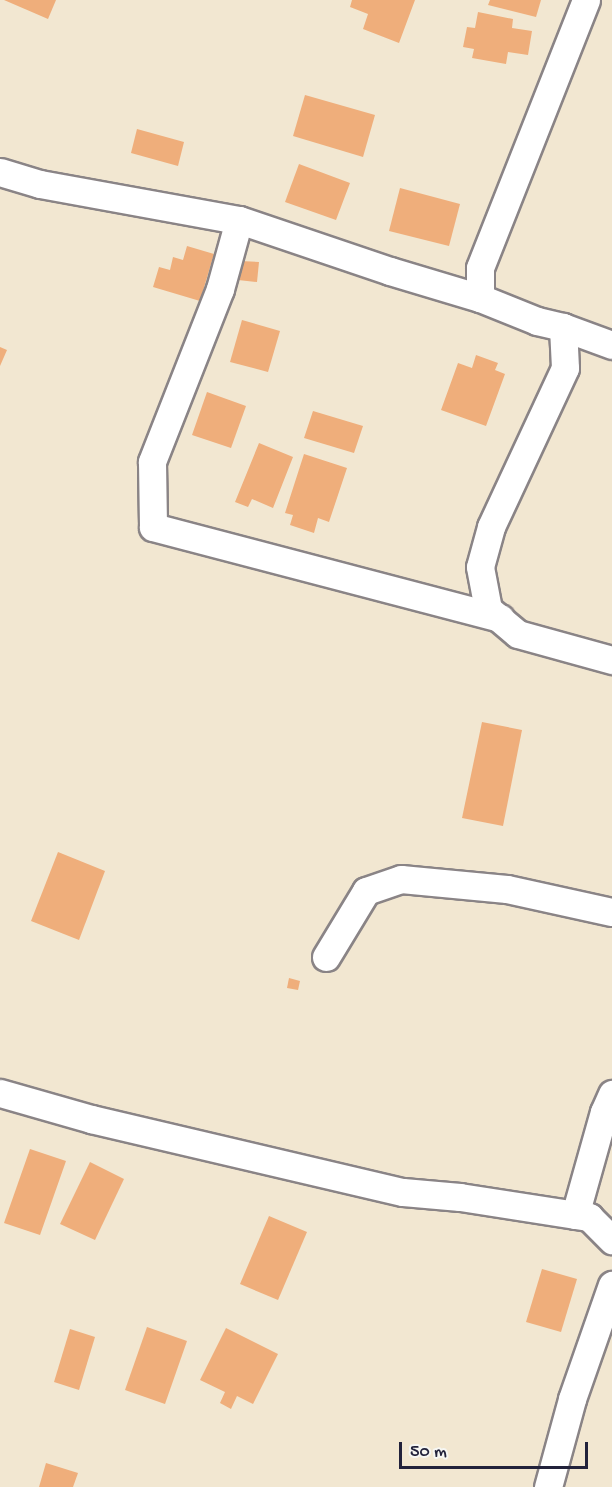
<!DOCTYPE html>
<style>
body{margin:0}
#map{position:relative;width:612px;height:1487px;overflow:hidden;background:#f2e7d1;font-family:"Gochi Hand",sans-serif}
div>[style]{position:absolute}
.building>*{inset:0;background:#efae7b}
.roads{filter:drop-shadow(2px 0 #8a8486) drop-shadow(-2px 0 #8a8486) drop-shadow(0 2px #8a8486) drop-shadow(0 -2px #8a8486)}
.street>*{height:27px;margin:-13.5px;padding:0 13.5px;transform-origin:13.5px;border-radius:13.5px;background:#fff}
span{translate:-50% -50%;white-space:nowrap;text-align:center;line-height:1.15;-webkit-text-stroke:6px #f6f6f2;paint-order:stroke}
.scale{position:absolute;left:399px;top:1442px;width:189px;height:27px;box-sizing:border-box;border:3px solid #22223b;border-top:0;padding-left:8px;font-size:18px;line-height:21px;white-space:nowrap;color:#22223b;-webkit-text-stroke:4px #f6f6f2;paint-order:stroke}
</style>
<div id="map">
<div class="building">
<i style="clip-path:polygon(4px 0,56px 0,48px 19px)"></i>
<i style="clip-path:polygon(352px 0,415px 0,399px 43px,363px 29px,368px 14px,350px 7px)"></i>
<i style="clip-path:polygon(490px 0,541px 0,536px 17px,488px 5px)"></i>
<i style="clip-path:polygon(478px 12px,513px 19px,512px 28px,532px 31px,528px 55px,508px 52px,506px 64px,472px 58px,474px 49px,463px 47px,467px 27px,475px 28px)"></i>
<i style="clip-path:polygon(305px 95px,375px 115px,363px 157px,293px 136px)"></i>
<i style="clip-path:polygon(137px 129px,184px 142px,178px 166px,131px 153px)"></i>
<i style="clip-path:polygon(299px 164px,350px 183px,336px 220px,285px 202px)"></i>
<i style="clip-path:polygon(400px 188px,460px 204px,449px 246px,389px 231px)"></i>
<i style="clip-path:polygon(187px 246px,214px 254px,200px 301px,153px 287px,159px 267px,170px 270px,173px 257px,183px 260px)"></i>
<i style="clip-path:polygon(240px 261px,259px 262px,257px 282px,238px 280px)"></i>
<i style="clip-path:polygon(242px 320px,280px 331px,268px 372px,230px 362px)"></i>
<i style="clip-path:polygon(0 347px,7px 350px,0 366px)"></i>
<i style="clip-path:polygon(476px 355px,498px 363px,495px 370px,505px 374px,486px 426px,441px 410px,458px 363px,472px 368px)"></i>
<i style="clip-path:polygon(207px 392px,246px 406px,231px 448px,192px 435px)"></i>
<i style="clip-path:polygon(313px 411px,363px 426px,354px 453px,304px 438px)"></i>
<i style="clip-path:polygon(259px 443px,293px 457px,273px 508px,252px 499px,248px 507px,235px 502px)"></i>
<i style="clip-path:polygon(304px 454px,347px 468px,329px 522px,318px 518px,314px 533px,290px 525px,293px 515px,285px 513px)"></i>
<i style="clip-path:polygon(482px 722px,522px 730px,503px 826px,462px 818px)"></i>
<i style="clip-path:polygon(58px 852px,105px 871px,79px 940px,31px 921px)"></i>
<i style="clip-path:polygon(289px 978px,300px 981px,298px 990px,287px 988px)"></i>
<i style="clip-path:polygon(30px 1149px,66px 1161px,40px 1235px,4px 1223px)"></i>
<i style="clip-path:polygon(90px 1162px,124px 1179px,95px 1240px,60px 1224px)"></i>
<i style="clip-path:polygon(269px 1216px,307px 1232px,278px 1300px,240px 1284px)"></i>
<i style="clip-path:polygon(542px 1269px,577px 1279px,561px 1332px,526px 1322px)"></i>
<i style="clip-path:polygon(147px 1327px,187px 1341px,165px 1404px,125px 1390px)"></i>
<i style="clip-path:polygon(226px 1328px,278px 1354px,253px 1404px,237px 1396px,231px 1409px,220px 1403px,225px 1392px,200px 1380px)"></i>
<i style="clip-path:polygon(70px 1329px,95px 1337px,79px 1390px,54px 1382px)"></i>
<i style="clip-path:polygon(46px 1463px,78px 1473px,73px 1487px,39px 1487px)"></i>
</div>
<div class="roads">
<div class="street">
<i style="left:586px;top:0;width:288px;rotate:111.6deg"></i>
<i style="left:480px;top:268px;width:30px;rotate:90deg"></i>
<i style="left:480px;top:298px;width:61px;rotate:22deg"></i>
<i style="left:537px;top:321px;width:27px;rotate:13deg"></i>
<i style="left:563px;top:327px;width:41px;rotate:87.2deg"></i>
<i style="left:565px;top:368px;width:175px;rotate:115deg"></i>
<i style="left:491px;top:527px;width:41px;rotate:105.4deg"></i>
<i style="left:480px;top:567px;width:43px;rotate:79.2deg"></i>
<i style="left:488px;top:609px;width:39px;rotate:40deg"></i>
<i style="left:518px;top:634px;width:98px;rotate:15.5deg"></i>
<i style="left:0;top:172px;width:42px;rotate:16.7deg"></i>
<i style="left:40px;top:184px;width:202px;rotate:10.3deg"></i>
<i style="left:480px;top:298px;width:94px;rotate:-163.3deg"></i>
<i style="left:390px;top:271px;width:159px;rotate:-161.3deg"></i>
<i style="left:239px;top:220px;width:72px;rotate:105.4deg"></i>
<i style="left:220px;top:289px;width:186px;rotate:111.5deg"></i>
<i style="left:152px;top:462px;width:65px;rotate:89.1deg"></i>
<i style="left:153px;top:527px;width:359px;rotate:14.7deg"></i>
<i style="left:563px;top:327px;width:52px;rotate:20.2deg"></i>
<i style="left:326px;top:957px;width:77px;rotate:-58.8deg"></i>
<i style="left:366px;top:891px;width:37px;rotate:-19deg"></i>
<i style="left:401px;top:879px;width:106px;rotate:5.4deg"></i>
<i style="left:507px;top:889px;width:107px;rotate:12.4deg"></i>
<i style="left:0;top:1093px;width:95px;rotate:15.9deg"></i>
<i style="left:91px;top:1119px;width:320px;rotate:13.2deg"></i>
<i style="left:403px;top:1192px;width:57px;rotate:5deg"></i>
<i style="left:460px;top:1197px;width:131px;rotate:8.8deg"></i>
<i style="left:589px;top:1217px;width:33px;rotate:45deg"></i>
<i style="left:575px;top:1215px;width:107px;rotate:-74.3deg"></i>
<i style="left:604px;top:1112px;width:20px;rotate:-66deg"></i>
<i style="left:548px;top:1487px;width:91px;rotate:-74.7deg"></i>
<i style="left:572px;top:1399px;width:121px;rotate:-70.7deg"></i>
</div>
</div>
<div class="scale">50 m</div>
</div>
